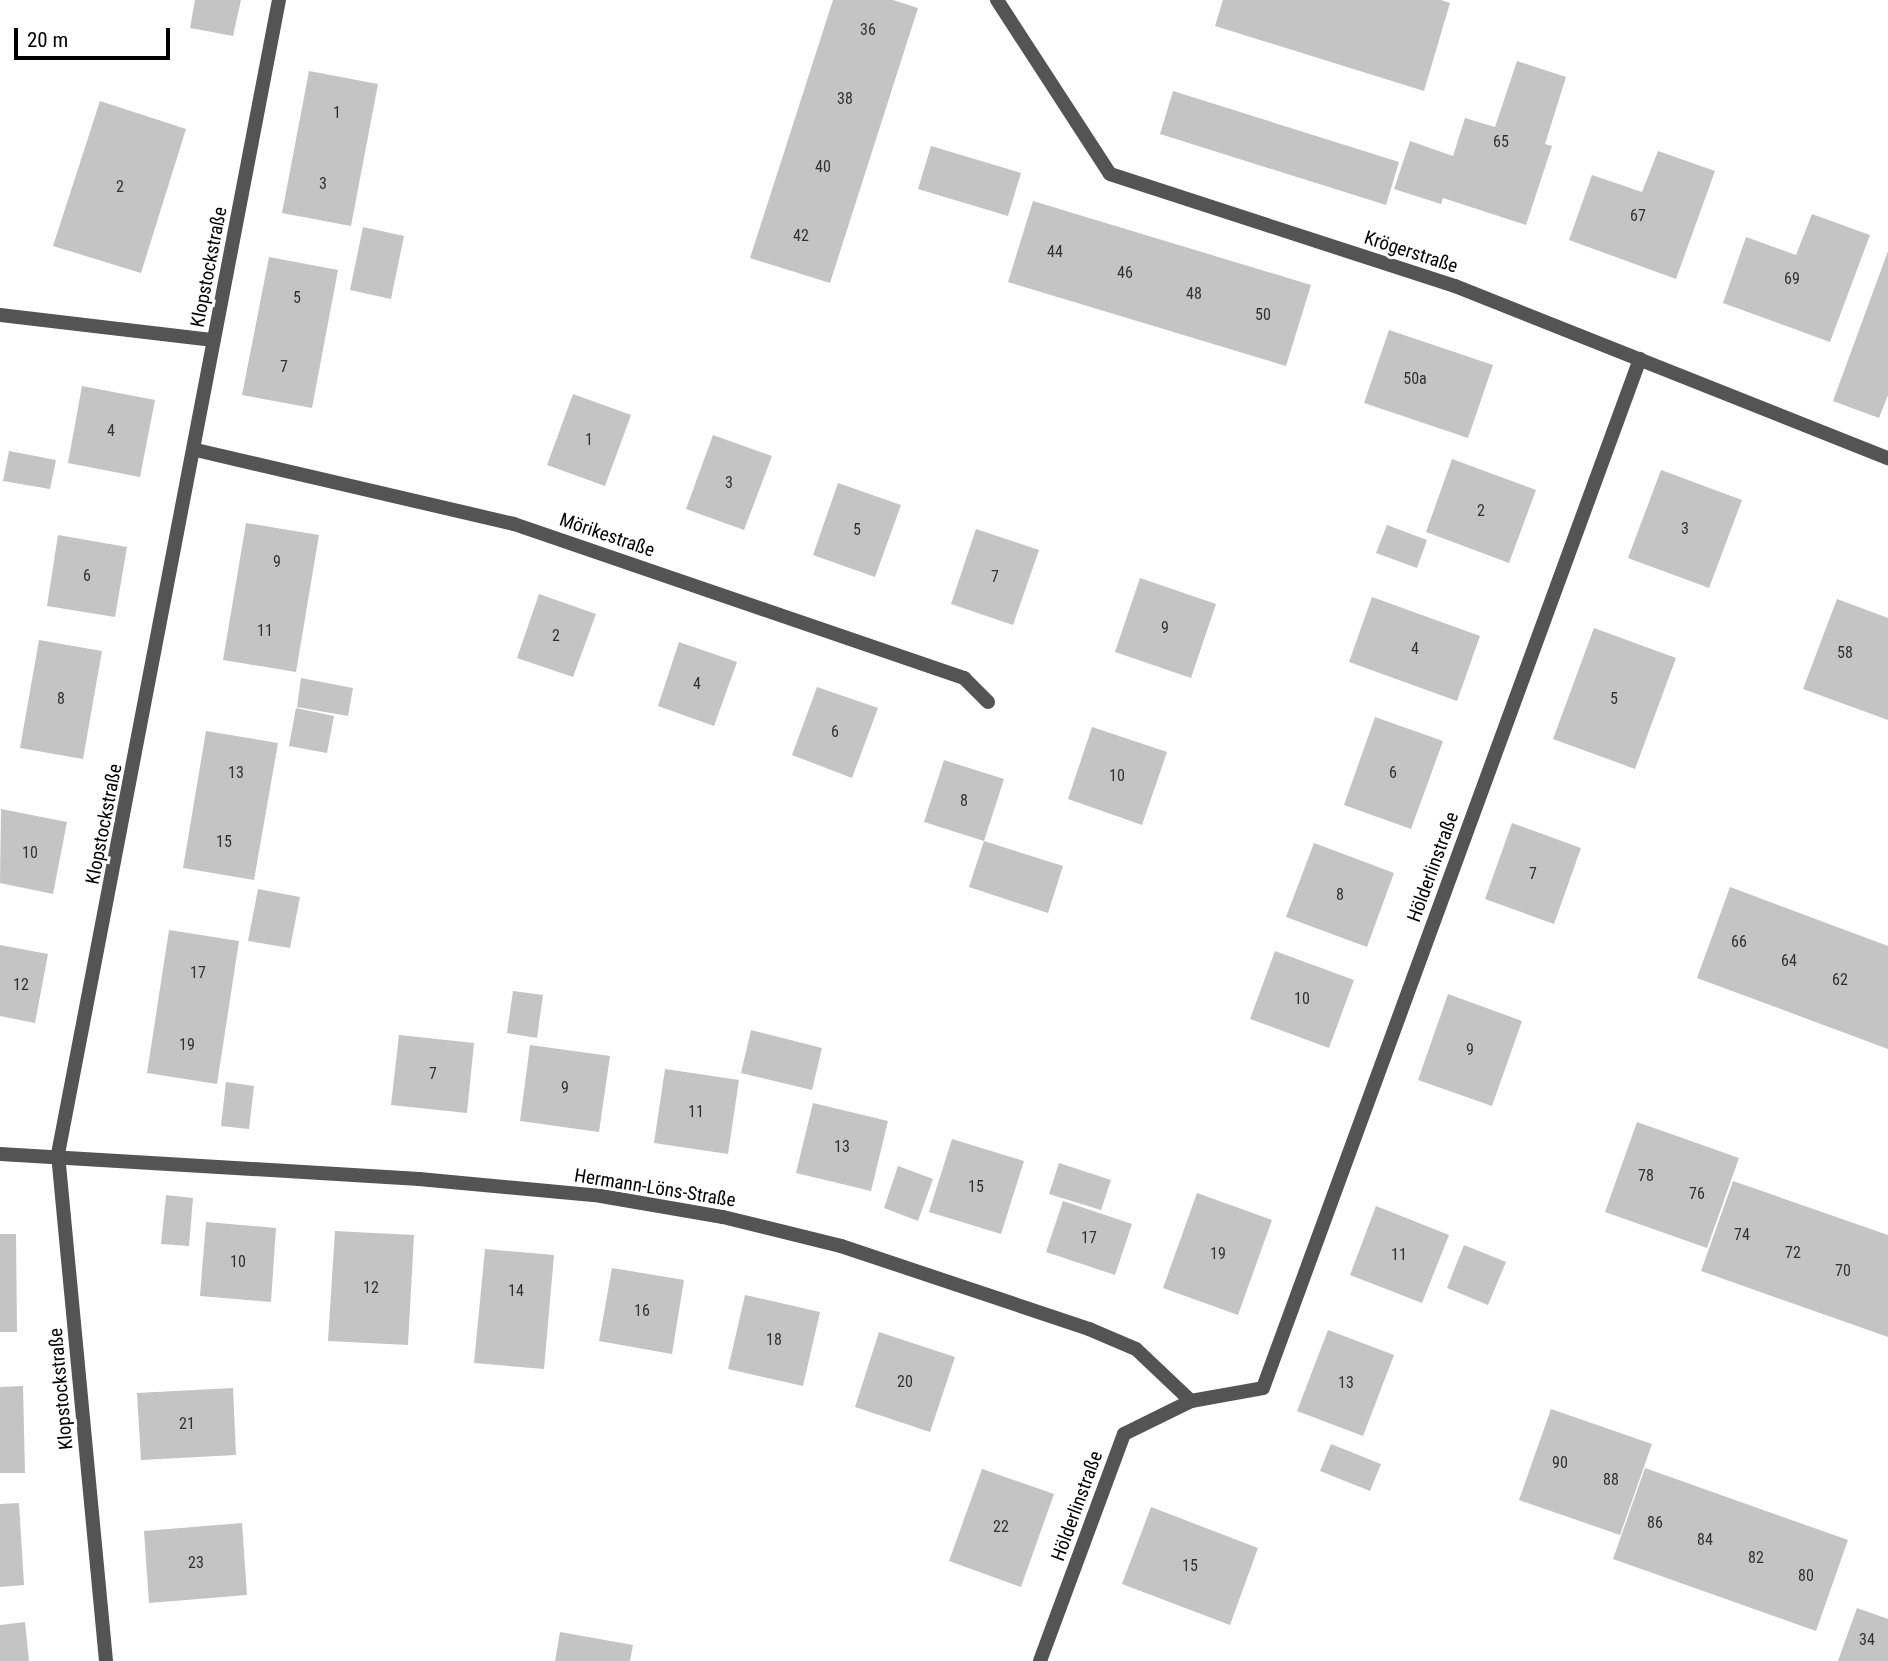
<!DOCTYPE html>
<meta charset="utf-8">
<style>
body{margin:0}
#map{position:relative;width:1888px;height:1661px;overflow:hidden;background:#fff;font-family:"Roboto Condensed",sans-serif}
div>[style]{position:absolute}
.building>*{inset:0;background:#c4c4c4}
.street>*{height:14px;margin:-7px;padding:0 7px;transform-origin:7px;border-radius:7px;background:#545454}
span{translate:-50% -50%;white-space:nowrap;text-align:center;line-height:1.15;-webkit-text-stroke:6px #fff;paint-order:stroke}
.number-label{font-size:16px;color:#313131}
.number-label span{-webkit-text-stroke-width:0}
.street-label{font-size:19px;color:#000}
.scale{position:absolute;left:14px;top:28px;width:156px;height:32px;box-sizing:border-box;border:4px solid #000;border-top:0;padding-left:9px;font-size:21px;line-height:24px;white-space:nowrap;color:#000;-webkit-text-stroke:5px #fff;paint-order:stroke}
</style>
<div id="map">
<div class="building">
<i style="clip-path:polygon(195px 0,241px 0,233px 36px,190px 28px)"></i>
<i style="clip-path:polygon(833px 0,893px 0,918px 8px,830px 283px,750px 258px)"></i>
<i style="clip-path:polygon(1223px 0,1441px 0,1450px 3px,1424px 91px,1215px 26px)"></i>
<i style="clip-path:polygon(1517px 61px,1566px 77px,1545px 144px,1552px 146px,1526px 225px,1443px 198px,1441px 204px,1394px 189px,1410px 141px,1453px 156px,1465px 118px,1495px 127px)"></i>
<i style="clip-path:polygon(309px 71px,378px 84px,351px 226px,282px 213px)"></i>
<i style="clip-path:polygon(1173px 91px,1399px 162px,1386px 205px,1160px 134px)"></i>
<i style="clip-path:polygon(100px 101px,186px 129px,141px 273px,53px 246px)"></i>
<i style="clip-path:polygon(931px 146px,1021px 173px,1008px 216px,918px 189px)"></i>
<i style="clip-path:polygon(1658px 151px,1715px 171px,1676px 279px,1569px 240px,1592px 175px,1642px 192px)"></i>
<i style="clip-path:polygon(1033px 201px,1311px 285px,1286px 366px,1008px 282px)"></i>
<i style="clip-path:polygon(1812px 214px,1870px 235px,1830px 342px,1723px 303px,1746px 237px,1796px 255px)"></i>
<i style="clip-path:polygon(363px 227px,404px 236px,391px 299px,350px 290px)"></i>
<i style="clip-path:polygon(1888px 251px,1888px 395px,1879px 418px,1833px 401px)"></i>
<i style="clip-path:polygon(269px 257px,338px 270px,312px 408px,242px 395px)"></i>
<i style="clip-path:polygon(1389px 330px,1493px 365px,1468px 438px,1364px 403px)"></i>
<i style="clip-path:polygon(82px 386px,155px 400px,140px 477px,68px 463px)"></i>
<i style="clip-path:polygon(573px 394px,631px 415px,605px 486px,547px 465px)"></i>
<i style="clip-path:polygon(713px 435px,772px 456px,744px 530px,686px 509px)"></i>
<i style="clip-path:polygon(9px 451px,56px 460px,50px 489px,3px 481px)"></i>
<i style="clip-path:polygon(1452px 459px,1536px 490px,1509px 563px,1426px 532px)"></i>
<i style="clip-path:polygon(1661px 470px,1742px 500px,1709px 588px,1628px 558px)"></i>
<i style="clip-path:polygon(838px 483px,901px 505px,875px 577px,813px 555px)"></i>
<i style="clip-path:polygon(246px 523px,319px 535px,296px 672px,223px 660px)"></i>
<i style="clip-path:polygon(1387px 525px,1427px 540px,1417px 568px,1376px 553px)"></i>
<i style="clip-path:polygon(976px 529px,1039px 550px,1013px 625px,951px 604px)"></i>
<i style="clip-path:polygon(58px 535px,127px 547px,115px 617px,47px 606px)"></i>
<i style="clip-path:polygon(1140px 578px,1216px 604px,1191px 678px,1115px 652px)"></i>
<i style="clip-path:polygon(539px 594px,596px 614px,573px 677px,517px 658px)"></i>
<i style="clip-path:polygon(1372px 597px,1480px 636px,1457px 701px,1349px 662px)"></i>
<i style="clip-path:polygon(1837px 599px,1888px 618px,1888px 720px,1803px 689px)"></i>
<i style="clip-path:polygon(1594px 628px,1676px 658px,1635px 769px,1553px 739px)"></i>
<i style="clip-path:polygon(39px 640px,102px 651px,83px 759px,20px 748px)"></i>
<i style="clip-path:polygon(679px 642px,737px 662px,714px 726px,658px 706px)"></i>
<i style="clip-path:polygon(301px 678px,353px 688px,348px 716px,297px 707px)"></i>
<i style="clip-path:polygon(817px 687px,878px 708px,852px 778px,792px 755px)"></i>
<i style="clip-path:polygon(296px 708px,334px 716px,327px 753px,289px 746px)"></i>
<i style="clip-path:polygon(1375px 717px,1443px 741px,1411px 829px,1344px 805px)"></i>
<i style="clip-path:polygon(1092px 727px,1167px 752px,1142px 825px,1068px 799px)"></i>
<i style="clip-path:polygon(206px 731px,278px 743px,254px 880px,183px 868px)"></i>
<i style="clip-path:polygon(944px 760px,1004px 779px,984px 841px,924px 822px)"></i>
<i style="clip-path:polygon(1px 809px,67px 822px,53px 894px,0 883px)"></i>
<i style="clip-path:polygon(1512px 823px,1581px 848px,1554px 924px,1485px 899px)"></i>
<i style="clip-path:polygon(984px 841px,1063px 866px,1048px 913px,969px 887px)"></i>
<i style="clip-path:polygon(1314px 843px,1394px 873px,1367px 947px,1286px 917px)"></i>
<i style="clip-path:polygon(1730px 887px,1888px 946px,1888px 1049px,1697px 978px)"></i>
<i style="clip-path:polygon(258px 889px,300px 897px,290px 948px,248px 941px)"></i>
<i style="clip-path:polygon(169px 930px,239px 941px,217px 1084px,147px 1073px)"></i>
<i style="clip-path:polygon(0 945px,48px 954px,35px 1023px,0 1016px)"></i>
<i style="clip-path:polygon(1275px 951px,1354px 980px,1329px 1048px,1250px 1019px)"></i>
<i style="clip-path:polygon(513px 991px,543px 995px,537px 1038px,507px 1033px)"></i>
<i style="clip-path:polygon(1448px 994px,1522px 1021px,1492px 1106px,1418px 1080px)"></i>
<i style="clip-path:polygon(751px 1030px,822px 1048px,812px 1090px,741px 1073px)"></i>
<i style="clip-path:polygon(399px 1035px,474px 1043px,467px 1113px,391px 1105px)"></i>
<i style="clip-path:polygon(530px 1045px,610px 1056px,599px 1132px,520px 1121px)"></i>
<i style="clip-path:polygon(665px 1069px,739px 1080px,728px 1154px,654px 1143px)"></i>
<i style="clip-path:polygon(226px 1082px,254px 1086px,249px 1129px,221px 1126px)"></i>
<i style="clip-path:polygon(813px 1103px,888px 1121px,871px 1191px,796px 1173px)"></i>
<i style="clip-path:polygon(1637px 1122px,1739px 1158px,1707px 1248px,1605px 1212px)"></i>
<i style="clip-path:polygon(952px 1139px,1024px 1161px,1001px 1234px,929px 1212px)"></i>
<i style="clip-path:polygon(1059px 1163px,1111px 1180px,1101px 1210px,1049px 1194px)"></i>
<i style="clip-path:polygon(898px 1166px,933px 1179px,918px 1221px,884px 1208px)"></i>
<i style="clip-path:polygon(1733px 1181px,1888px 1235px,1888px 1337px,1701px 1271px)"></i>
<i style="clip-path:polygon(1197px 1193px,1272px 1220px,1238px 1315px,1163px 1288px)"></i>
<i style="clip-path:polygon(166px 1195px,193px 1198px,189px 1246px,161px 1244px)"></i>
<i style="clip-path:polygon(1063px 1201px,1132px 1224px,1115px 1275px,1046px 1252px)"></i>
<i style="clip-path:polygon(1376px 1206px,1449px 1235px,1422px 1303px,1350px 1275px)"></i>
<i style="clip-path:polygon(206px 1222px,276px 1228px,271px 1302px,200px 1296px)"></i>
<i style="clip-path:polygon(335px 1231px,414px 1235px,408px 1345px,328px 1341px)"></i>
<i style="clip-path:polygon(0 1234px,16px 1234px,17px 1332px,0 1332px)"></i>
<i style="clip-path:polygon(1464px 1245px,1506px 1262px,1488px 1305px,1447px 1288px)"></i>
<i style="clip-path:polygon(485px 1249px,554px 1255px,544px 1369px,474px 1363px)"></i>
<i style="clip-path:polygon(612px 1268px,684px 1280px,672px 1354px,599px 1341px)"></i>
<i style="clip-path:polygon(745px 1295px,820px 1312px,803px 1386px,728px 1369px)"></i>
<i style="clip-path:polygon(1328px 1330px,1394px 1355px,1363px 1436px,1297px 1411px)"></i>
<i style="clip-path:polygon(879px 1332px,955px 1357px,930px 1432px,855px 1407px)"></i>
<i style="clip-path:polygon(23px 1386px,25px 1473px,0 1473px,0 1387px)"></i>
<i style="clip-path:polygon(233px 1388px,236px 1455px,141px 1460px,137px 1393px)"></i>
<i style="clip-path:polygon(1551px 1409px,1652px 1444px,1620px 1535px,1519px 1500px)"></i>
<i style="clip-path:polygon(1331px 1444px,1381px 1464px,1370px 1491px,1320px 1471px)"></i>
<i style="clip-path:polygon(1645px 1468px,1848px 1540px,1816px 1631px,1613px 1559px)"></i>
<i style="clip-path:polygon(982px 1469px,1054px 1494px,1021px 1587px,949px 1561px)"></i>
<i style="clip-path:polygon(19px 1503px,24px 1585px,0 1587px,0 1504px)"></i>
<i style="clip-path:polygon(1151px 1507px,1258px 1548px,1230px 1625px,1122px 1584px)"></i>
<i style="clip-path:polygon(242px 1523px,247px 1595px,149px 1603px,144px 1531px)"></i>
<i style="clip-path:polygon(1857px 1608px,1888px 1619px,1888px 1661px,1838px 1661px)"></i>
<i style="clip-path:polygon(25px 1622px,29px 1661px,0 1661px,0 1625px)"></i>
<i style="clip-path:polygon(560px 1632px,633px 1645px,630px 1661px,555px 1661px)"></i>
</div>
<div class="street">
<i style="left:997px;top:0;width:207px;rotate:57deg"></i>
<i style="left:1110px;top:174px;width:363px;rotate:18deg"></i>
<i style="left:1455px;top:286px;width:466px;rotate:21.7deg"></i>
<i style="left:0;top:315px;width:215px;rotate:6.7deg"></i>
<i style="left:196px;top:450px;width:326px;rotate:13.1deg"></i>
<i style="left:514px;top:524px;width:476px;rotate:18.9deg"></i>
<i style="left:964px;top:678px;width:34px;rotate:45deg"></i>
<i style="left:0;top:1154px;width:420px;rotate:3.4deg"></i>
<i style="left:419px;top:1179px;width:183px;rotate:5.3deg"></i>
<i style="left:601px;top:1196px;width:124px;rotate:9.8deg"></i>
<i style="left:723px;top:1217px;width:122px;rotate:13.8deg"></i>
<i style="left:841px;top:1246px;width:262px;rotate:18.5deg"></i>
<i style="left:1089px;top:1329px;width:51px;rotate:23.1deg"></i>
<i style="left:1136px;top:1349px;width:76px;rotate:43.4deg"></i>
<i style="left:1191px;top:1401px;width:73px;rotate:-10.2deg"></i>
<i style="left:1263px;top:1388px;width:1096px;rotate:-69.88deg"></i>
<i style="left:106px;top:1661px;width:509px;rotate:-95.41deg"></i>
<i style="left:58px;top:1154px;width:1175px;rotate:-79.16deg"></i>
<i style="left:1040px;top:1661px;width:242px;rotate:-69.7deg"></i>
<i style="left:1124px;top:1434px;width:75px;rotate:-26.2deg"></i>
</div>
<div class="number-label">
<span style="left:868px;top:30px">36</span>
<span style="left:845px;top:99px">38</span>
<span style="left:337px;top:113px">1</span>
<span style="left:1501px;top:142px">65</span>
<span style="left:823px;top:167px">40</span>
<span style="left:323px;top:184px">3</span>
<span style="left:120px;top:187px">2</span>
<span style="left:1638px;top:216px">67</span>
<span style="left:801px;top:236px">42</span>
<span style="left:1055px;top:252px">44</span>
<span style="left:1125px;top:273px">46</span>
<span style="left:1792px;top:279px">69</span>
<span style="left:1194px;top:294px">48</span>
<span style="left:297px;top:298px">5</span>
<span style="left:1263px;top:315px">50</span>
<span style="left:284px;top:367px">7</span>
<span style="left:1415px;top:379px">50a</span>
<span style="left:111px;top:431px">4</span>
<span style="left:589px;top:440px">1</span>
<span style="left:729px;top:483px">3</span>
<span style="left:1481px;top:511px">2</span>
<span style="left:1685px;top:529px">3</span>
<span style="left:857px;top:530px">5</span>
<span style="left:277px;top:562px">9</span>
<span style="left:87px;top:576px">6</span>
<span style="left:995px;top:577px">7</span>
<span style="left:1165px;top:628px">9</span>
<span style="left:265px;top:631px">11</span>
<span style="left:556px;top:636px">2</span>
<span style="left:1415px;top:649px">4</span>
<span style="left:1845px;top:653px">58</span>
<span style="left:697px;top:684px">4</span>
<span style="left:61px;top:699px">8</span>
<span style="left:1614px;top:699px">5</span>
<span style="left:835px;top:732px">6</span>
<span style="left:236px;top:773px">13</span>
<span style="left:1393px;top:773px">6</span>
<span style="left:1117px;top:776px">10</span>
<span style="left:964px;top:801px">8</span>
<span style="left:224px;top:842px">15</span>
<span style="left:30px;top:853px">10</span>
<span style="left:1533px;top:874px">7</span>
<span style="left:1340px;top:895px">8</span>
<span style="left:1739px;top:942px">66</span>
<span style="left:1789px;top:961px">64</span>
<span style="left:198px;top:973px">17</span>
<span style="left:1840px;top:980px">62</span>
<span style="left:21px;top:985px">12</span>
<span style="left:1302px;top:999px">10</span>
<span style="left:187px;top:1045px">19</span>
<span style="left:1470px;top:1050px">9</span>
<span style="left:433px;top:1074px">7</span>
<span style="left:565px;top:1088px">9</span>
<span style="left:696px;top:1112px">11</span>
<span style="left:842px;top:1147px">13</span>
<span style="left:1646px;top:1176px">78</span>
<span style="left:976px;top:1187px">15</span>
<span style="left:1697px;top:1194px">76</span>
<span style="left:1742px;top:1235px">74</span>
<span style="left:1089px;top:1238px">17</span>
<span style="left:1793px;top:1253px">72</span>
<span style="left:1218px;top:1254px">19</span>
<span style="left:1399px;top:1255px">11</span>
<span style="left:238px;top:1262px">10</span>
<span style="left:1843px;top:1271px">70</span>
<span style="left:371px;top:1288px">12</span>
<span style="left:516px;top:1291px">14</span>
<span style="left:642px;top:1311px">16</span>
<span style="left:774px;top:1340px">18</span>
<span style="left:905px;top:1382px">20</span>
<span style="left:1346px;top:1383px">13</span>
<span style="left:187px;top:1424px">21</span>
<span style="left:1560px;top:1463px">90</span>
<span style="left:1611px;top:1480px">88</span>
<span style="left:1655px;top:1523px">86</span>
<span style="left:1001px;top:1527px">22</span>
<span style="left:1705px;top:1540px">84</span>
<span style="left:1756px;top:1558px">82</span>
<span style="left:196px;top:1563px">23</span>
<span style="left:1190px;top:1566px">15</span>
<span style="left:1806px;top:1576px">80</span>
<span style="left:1867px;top:1640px">34</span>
</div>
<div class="street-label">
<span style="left:1411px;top:252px;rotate:18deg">Krögerstraße</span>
<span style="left:209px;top:267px;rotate:-79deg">Klopstockstraße</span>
<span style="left:607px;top:535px;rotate:19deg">Mörikestraße</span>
<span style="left:104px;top:824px;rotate:-79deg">Klopstockstraße</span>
<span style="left:1433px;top:867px;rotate:-70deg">Hölderlinstraße</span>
<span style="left:655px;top:1188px;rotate:9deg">Hermann-Löns-Straße</span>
<span style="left:61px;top:1389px;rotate:-95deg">Klopstockstraße</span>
<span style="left:1077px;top:1506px;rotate:-70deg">Hölderlinstraße</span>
</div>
<div class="scale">20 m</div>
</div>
